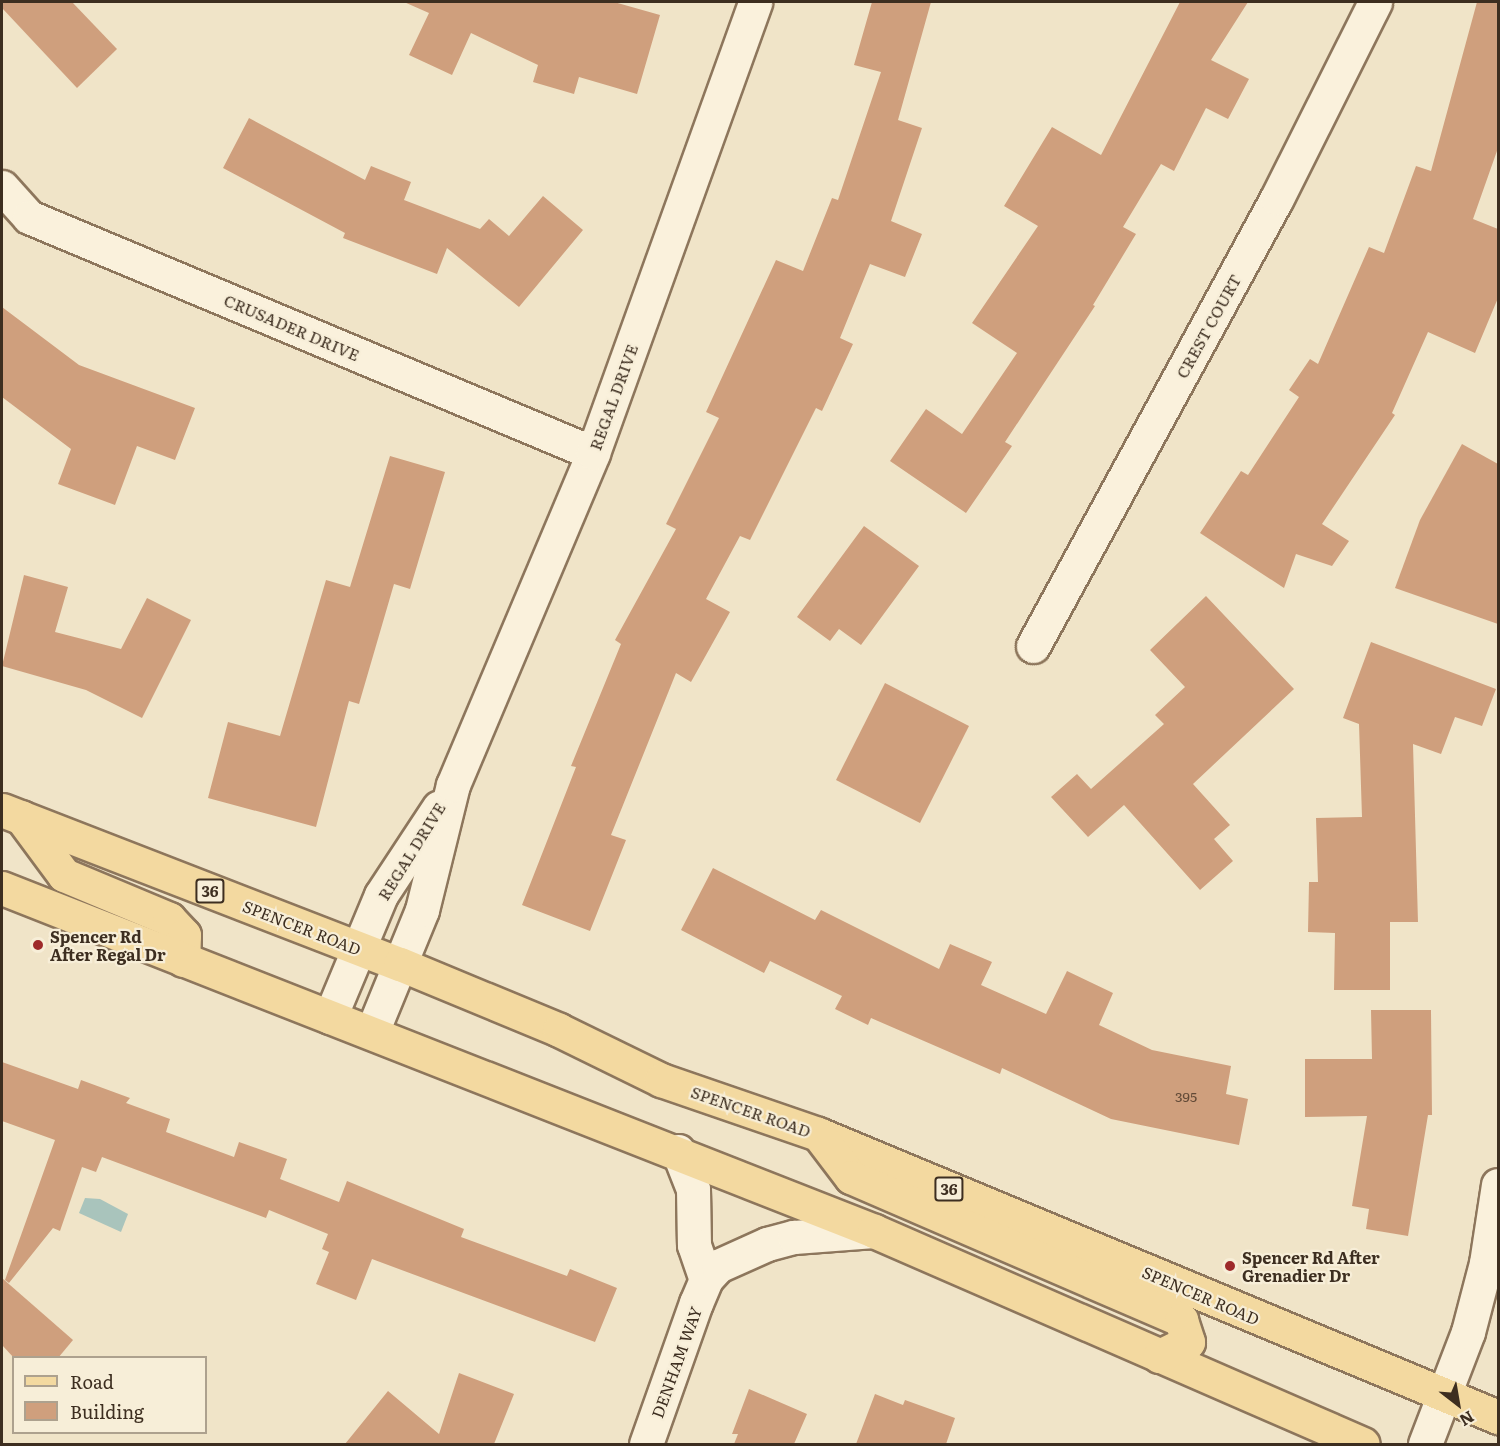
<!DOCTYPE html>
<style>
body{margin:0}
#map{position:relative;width:1500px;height:1446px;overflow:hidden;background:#f0e4c8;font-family:Literata,serif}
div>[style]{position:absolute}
.water>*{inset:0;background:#a9c4bc}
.building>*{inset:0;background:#cf9f7d}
.roads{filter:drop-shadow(2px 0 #8d765c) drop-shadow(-2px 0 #8d765c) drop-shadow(0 2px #8d765c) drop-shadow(0 -2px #8d765c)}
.minor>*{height:33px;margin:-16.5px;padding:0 16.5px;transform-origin:16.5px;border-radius:16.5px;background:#faf1dc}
.tertiary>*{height:33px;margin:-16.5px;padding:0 16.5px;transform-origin:16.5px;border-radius:16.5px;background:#faf1dc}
.primary>*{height:33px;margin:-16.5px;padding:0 16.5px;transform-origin:16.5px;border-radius:16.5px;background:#f3d9a0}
.dots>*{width:16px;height:16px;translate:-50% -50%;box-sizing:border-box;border:3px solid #f7eed8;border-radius:50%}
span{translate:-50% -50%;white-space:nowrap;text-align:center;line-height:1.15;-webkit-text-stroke:4.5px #f7eed8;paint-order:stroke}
.number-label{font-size:14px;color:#624a37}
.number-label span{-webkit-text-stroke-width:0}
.shield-label span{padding:2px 4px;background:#f7eed8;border:2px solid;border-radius:4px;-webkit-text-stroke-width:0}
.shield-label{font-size:15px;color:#3d2e20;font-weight:700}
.street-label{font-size:16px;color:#3d2e20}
.poi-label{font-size:16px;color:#3d2e20;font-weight:700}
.left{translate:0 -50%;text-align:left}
.frame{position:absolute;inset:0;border:3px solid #3d2e20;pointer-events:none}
.legend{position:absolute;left:12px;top:1356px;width:195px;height:78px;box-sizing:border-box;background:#f7eed8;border:2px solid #ada18e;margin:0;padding:8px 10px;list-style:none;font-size:18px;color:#3d2e20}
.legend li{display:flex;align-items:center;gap:12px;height:30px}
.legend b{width:30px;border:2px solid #ada18e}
.north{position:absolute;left:1428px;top:1374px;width:60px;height:60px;-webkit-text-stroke:4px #f7eed8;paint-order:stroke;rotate:149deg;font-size:16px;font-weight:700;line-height:24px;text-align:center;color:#3d2e20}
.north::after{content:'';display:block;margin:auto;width:21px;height:27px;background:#3d2e20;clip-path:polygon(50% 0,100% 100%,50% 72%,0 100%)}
</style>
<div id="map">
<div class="water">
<i style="clip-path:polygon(85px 1198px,100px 1199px,128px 1214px,121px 1232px,79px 1213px)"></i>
</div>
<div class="building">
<i style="clip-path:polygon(2px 2px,72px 2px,117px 49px,77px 88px,2px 8px)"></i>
<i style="clip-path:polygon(404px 2px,614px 2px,660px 15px,637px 94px,579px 77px,574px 94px,533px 82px,538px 65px,471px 33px,452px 75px,409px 55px,429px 13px)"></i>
<i style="clip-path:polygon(872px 2px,931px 2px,898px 120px,922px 128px,891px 221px,922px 234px,905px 277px,870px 264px,840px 338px,853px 344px,822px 411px,816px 408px,750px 540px,740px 536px,706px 599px,730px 612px,691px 682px,676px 673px,611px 835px,626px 840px,590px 931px,522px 905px,576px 767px,571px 766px,621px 644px,615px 640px,676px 529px,666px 524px,719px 418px,706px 412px,776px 260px,803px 271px,832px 198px,838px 200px,881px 72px,854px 65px)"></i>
<i style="clip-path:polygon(1180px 2px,1248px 2px,1211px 60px,1249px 79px,1228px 119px,1206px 108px,1174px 171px,1161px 164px,1123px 227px,1136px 234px,1093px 305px,1095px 306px,1005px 442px,1012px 446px,966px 513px,890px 461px,926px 409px,962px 434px,1017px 353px,972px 323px,1038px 226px,1004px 206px,1052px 127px,1101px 155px)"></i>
<i style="clip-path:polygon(1477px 2px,1498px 2px,1498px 148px,1473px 219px,1498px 229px,1498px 298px,1475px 353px,1428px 332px,1392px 413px,1395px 415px,1322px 524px,1349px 541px,1332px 566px,1296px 554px,1284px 588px,1200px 533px,1241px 471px,1248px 475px,1299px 397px,1289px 390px,1310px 359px,1318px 364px,1369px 247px,1384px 253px,1416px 166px,1431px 171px)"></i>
<i style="clip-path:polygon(249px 118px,365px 180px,371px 166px,411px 182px,404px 200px,480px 229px,489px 219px,509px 236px,543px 196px,583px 230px,519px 307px,447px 248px,437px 274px,343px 238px,345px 233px,223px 168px)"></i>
<i style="clip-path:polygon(2px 307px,79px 365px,195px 408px,175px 460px,137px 446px,115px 505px,58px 484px,71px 449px,2px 397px)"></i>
<i style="clip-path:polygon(1462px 444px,1498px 464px,1498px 624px,1395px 588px,1420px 520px)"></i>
<i style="clip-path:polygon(390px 456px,445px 472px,410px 589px,394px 584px,359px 704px,349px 701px,316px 827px,208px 798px,228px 722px,280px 736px,326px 580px,350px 587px)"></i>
<i style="clip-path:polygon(864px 526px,919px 566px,861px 645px,839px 629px,830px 641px,797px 617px)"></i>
<i style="clip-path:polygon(24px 575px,68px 587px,55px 632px,121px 649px,147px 598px,191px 620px,142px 718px,86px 690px,2px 666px)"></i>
<i style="clip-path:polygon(1206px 596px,1294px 689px,1193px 784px,1230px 825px,1214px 839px,1233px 861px,1200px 890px,1124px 805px,1088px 837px,1051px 797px,1077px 774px,1091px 789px,1164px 724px,1155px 715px,1185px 687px,1150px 650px)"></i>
<i style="clip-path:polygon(1371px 642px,1496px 689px,1482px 726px,1455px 717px,1441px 754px,1413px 744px,1418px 922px,1390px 922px,1390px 990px,1334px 990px,1335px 933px,1308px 932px,1309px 882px,1318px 882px,1316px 818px,1362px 817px,1359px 724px,1343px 718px)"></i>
<i style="clip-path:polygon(885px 683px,969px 726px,920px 823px,836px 780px)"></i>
<i style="clip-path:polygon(713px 868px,815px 920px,821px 910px,939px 969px,950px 944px,992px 962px,981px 985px,1046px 1014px,1067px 971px,1113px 993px,1099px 1025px,1152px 1050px,1231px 1066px,1226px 1094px,1248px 1099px,1239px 1145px,1111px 1119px,1002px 1068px,1000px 1074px,871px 1018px,868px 1025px,835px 1009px,842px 996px,770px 961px,764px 973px,681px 930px)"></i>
<i style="clip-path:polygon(1371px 1010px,1431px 1010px,1432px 1115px,1428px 1115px,1408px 1236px,1366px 1229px,1369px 1209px,1352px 1206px,1367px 1116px,1305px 1117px,1305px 1059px,1372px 1059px)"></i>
<i style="clip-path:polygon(2px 1062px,78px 1089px,81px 1080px,130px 1098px,126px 1103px,170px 1119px,166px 1132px,234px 1157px,239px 1142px,287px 1159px,280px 1179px,339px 1202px,347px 1181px,464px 1229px,461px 1237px,567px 1276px,570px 1269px,617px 1288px,595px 1342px,372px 1259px,356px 1300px,316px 1284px,329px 1252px,322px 1249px,328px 1234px,269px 1210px,266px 1218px,102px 1157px,96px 1172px,82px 1167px,60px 1231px,53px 1228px,9px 1283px,5px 1280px,55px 1140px,2px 1121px)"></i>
<i style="clip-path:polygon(2px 1278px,73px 1340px,58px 1358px,14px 1358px,2px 1345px)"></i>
<i style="clip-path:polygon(459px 1373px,514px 1394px,494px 1444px,345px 1444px,388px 1391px,439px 1434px)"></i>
<i style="clip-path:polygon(749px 1389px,807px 1414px,794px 1444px,734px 1444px,738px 1434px,732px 1434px)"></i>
<i style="clip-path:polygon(875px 1394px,903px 1405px,905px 1400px,955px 1418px,946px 1444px,856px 1444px)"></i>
</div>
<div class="roads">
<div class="minor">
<i style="left:2px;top:187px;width:40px;rotate:48deg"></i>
<i style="left:29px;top:217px;width:611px;rotate:22.71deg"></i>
<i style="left:1033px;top:646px;width:510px;rotate:-61.43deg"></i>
<i style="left:1277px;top:198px;width:219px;rotate:-63.4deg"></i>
<i style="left:678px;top:1151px;width:41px;rotate:68.5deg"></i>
<i style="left:693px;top:1189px;width:56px;rotate:89deg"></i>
<i style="left:694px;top:1245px;width:36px;rotate:71deg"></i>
<i style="left:646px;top:1444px;width:150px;rotate:-70.5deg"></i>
<i style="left:696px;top:1303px;width:26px;rotate:-67deg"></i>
<i style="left:706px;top:1279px;width:18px;rotate:-47deg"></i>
<i style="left:718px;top:1266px;width:54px;rotate:-24.2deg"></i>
<i style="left:767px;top:1244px;width:28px;rotate:-15deg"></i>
<i style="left:794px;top:1237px;width:80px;rotate:-4.3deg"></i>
<i style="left:1425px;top:1444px;width:120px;rotate:-69deg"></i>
<i style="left:1468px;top:1332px;width:71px;rotate:-75.4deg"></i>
<i style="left:1486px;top:1263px;width:79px;rotate:-81.3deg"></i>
</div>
<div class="tertiary">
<i style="left:330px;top:1017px;width:132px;rotate:-67.3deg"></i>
<i style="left:381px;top:895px;width:105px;rotate:-56.6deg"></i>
<i style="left:372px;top:1032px;width:132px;rotate:-67.7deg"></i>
<i style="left:422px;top:910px;width:129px;rotate:-76.1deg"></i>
<i style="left:453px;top:785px;width:360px;rotate:-67.1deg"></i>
<i style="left:593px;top:453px;width:479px;rotate:-70.2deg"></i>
</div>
<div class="primary">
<i style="left:2px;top:810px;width:427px;rotate:21.2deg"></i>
<i style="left:400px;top:964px;width:172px;rotate:22.5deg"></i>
<i style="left:559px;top:1030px;width:114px;rotate:26.1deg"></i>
<i style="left:661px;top:1080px;width:166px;rotate:19deg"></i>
<i style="left:818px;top:1134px;width:737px;rotate:22.6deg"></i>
<i style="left:21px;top:817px;width:72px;rotate:53.4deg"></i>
<i style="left:64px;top:875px;width:114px;rotate:22.7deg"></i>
<i style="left:169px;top:919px;width:22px;rotate:47deg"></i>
<i style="left:184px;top:935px;width:25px;rotate:92deg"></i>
<i style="left:2px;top:888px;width:937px;rotate:21.47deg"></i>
<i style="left:874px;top:1231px;width:533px;rotate:23.54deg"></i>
<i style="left:819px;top:1135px;width:53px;rotate:52.7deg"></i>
<i style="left:851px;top:1177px;width:360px;rotate:23.4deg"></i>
<i style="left:1181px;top:1320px;width:23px;rotate:72deg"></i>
<i style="left:1188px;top:1342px;width:32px;rotate:154deg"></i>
</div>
</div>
<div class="dots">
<i style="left:38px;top:945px;background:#9e2a2b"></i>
<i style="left:1230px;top:1266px;background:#9e2a2b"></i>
</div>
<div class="number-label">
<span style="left:1186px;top:1096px">395</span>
</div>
<div class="shield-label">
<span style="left:210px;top:891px">36</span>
<span style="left:949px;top:1189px">36</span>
</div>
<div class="street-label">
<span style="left:1208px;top:326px;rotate:-61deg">CREST COURT</span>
<span style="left:292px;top:327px;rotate:23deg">CRUSADER DRIVE</span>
<span style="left:613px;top:397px;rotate:-70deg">REGAL DRIVE</span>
<span style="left:411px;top:851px;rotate:-58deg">REGAL DRIVE</span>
<span style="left:302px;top:927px;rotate:21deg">SPENCER ROAD</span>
<span style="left:751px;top:1111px;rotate:19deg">SPENCER ROAD</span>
<span style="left:1201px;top:1295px;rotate:23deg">SPENCER ROAD</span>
<span style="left:676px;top:1362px;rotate:-70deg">DENHAM WAY</span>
</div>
<div class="poi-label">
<span class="left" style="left:50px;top:945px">Spencer Rd<br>After Regal Dr</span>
<span class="left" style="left:1242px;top:1266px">Spencer Rd After<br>Grenadier Dr</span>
</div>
<div class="frame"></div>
<ul class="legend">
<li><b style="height:8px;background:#f3d9a0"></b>Road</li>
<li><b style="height:16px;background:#cf9f7d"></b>Building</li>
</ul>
<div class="north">N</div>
</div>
